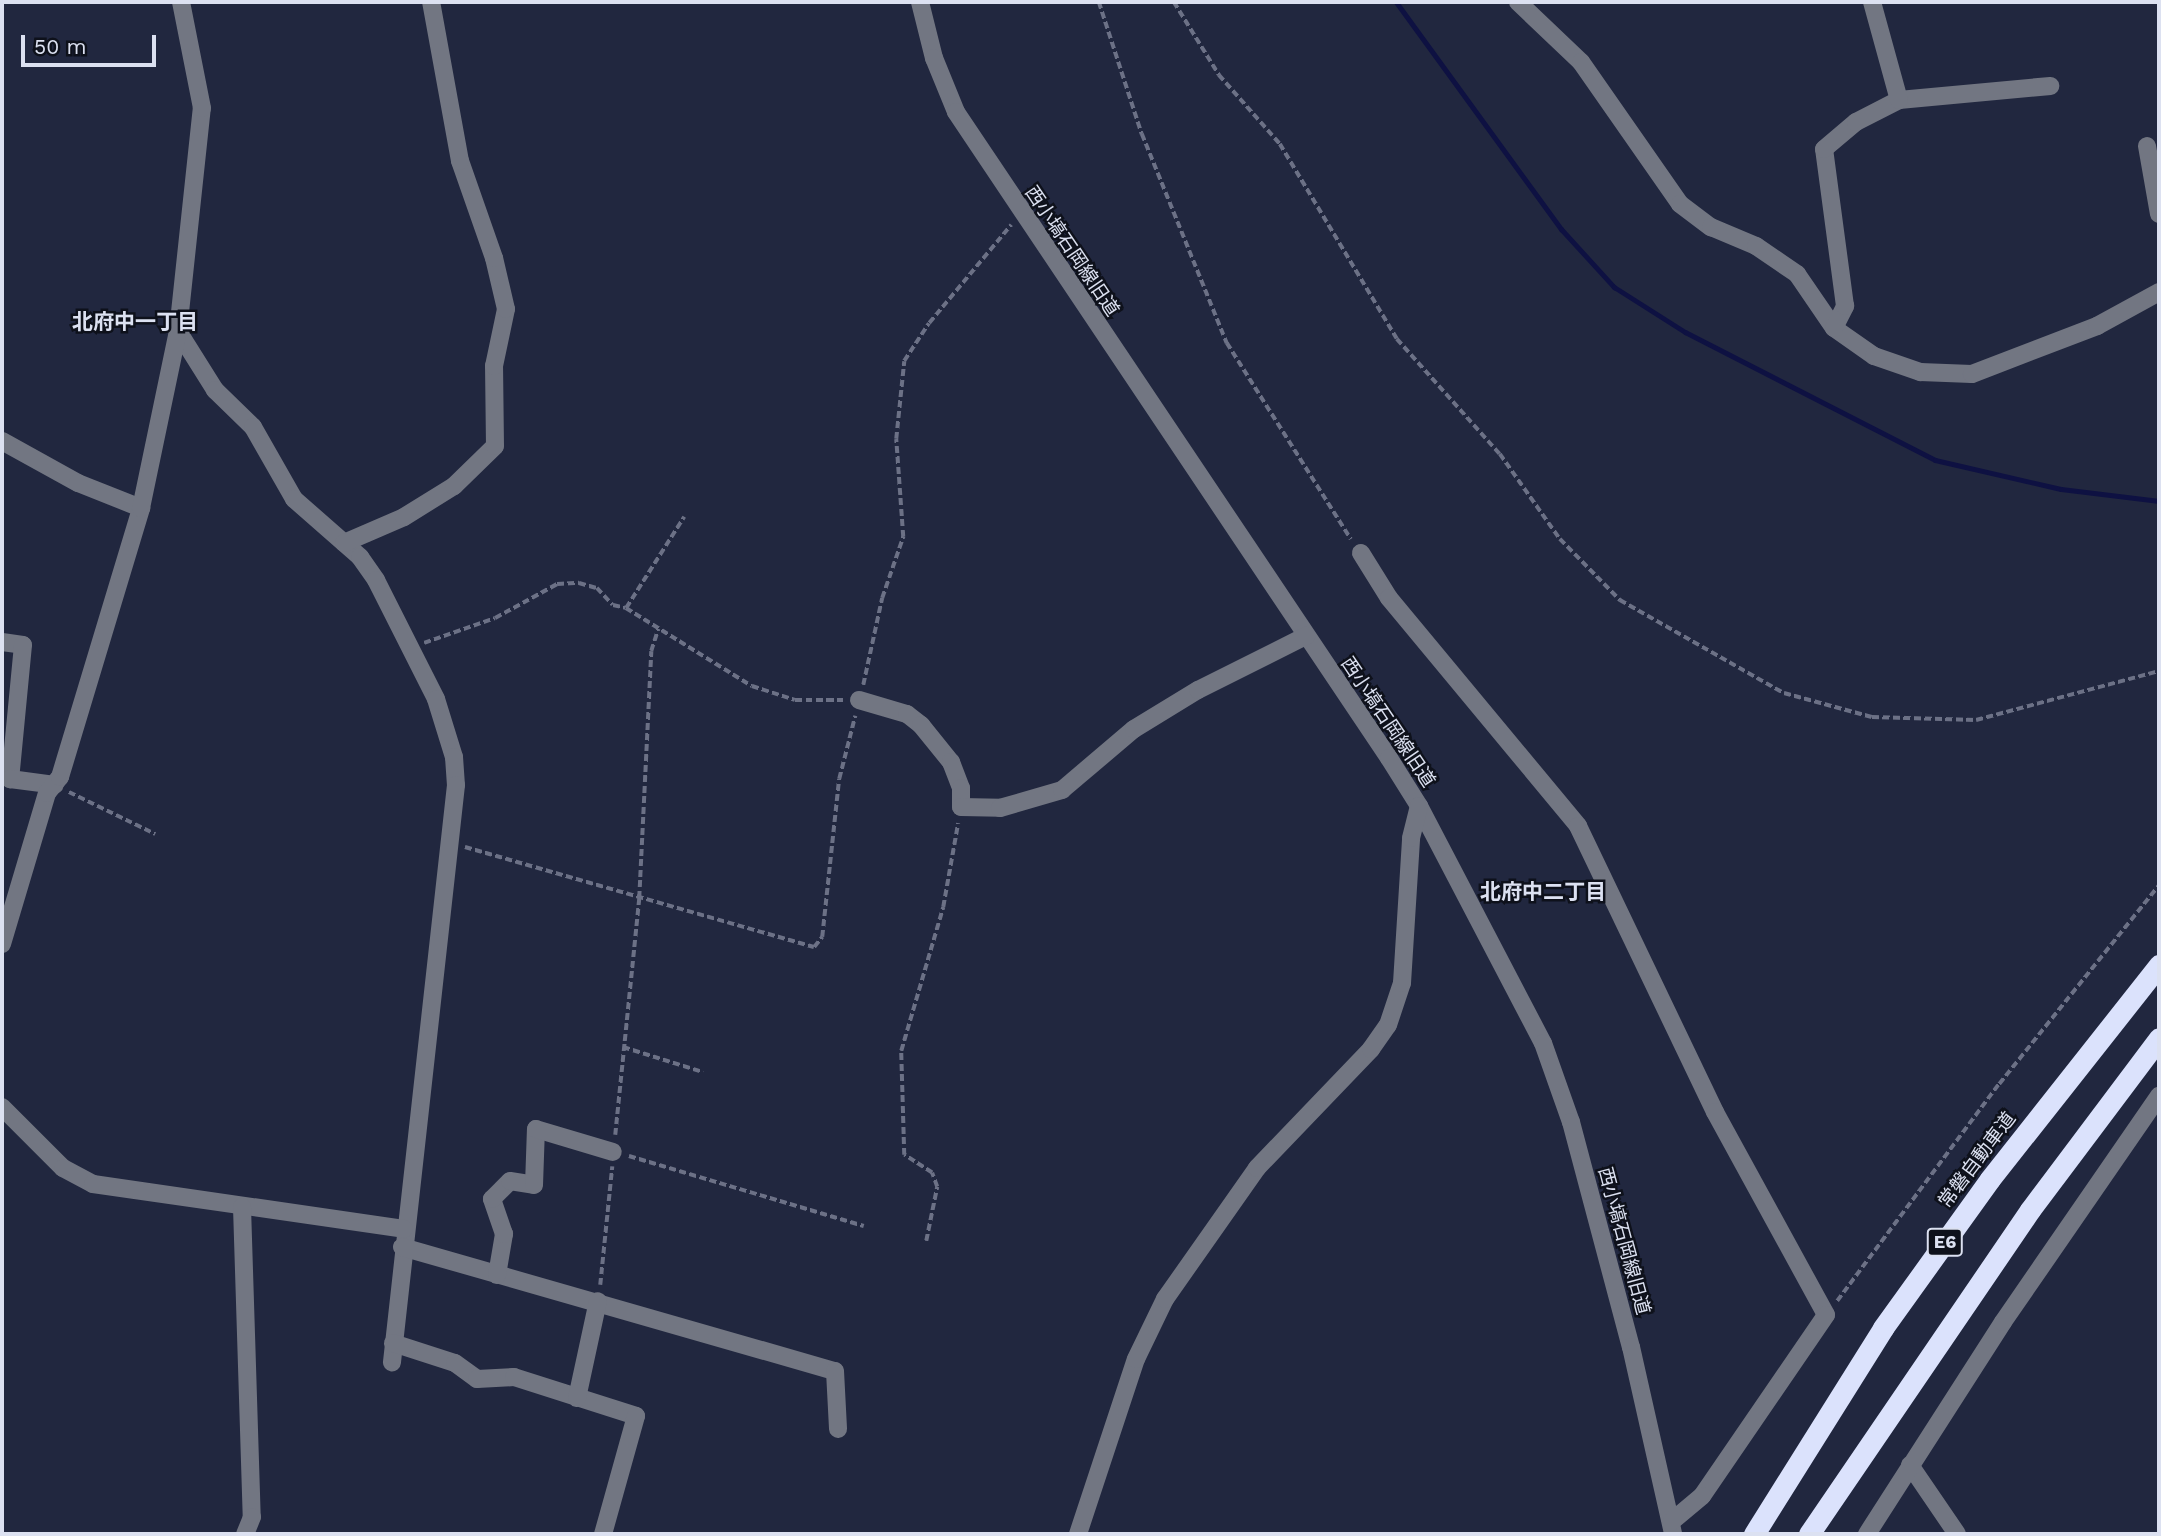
<!DOCTYPE html>
<meta charset="utf-8">
<style>
body{margin:0}
#map{position:relative;width:2161px;height:1536px;overflow:hidden;background:#21273f;font-family:"Work Sans","Noto Sans JP",sans-serif}
div>[style]{position:absolute}
.stream>*{height:5px;margin:-2.5px;padding:0 2.5px;transform-origin:2.5px;border-radius:2.5px;background:#0e1142}
.path>*{height:3.5px;margin-top:-1.75px;transform-origin:0;background:repeating-linear-gradient(90deg,#6c7186 0 7px,transparent 0 10.5px)}
.minor>*{height:18px;margin:-9px;padding:0 9px;transform-origin:9px;border-radius:9px;background:#727682}
.highway>*{height:21px;margin:-10.5px;padding:0 10.5px;transform-origin:10.5px;border-radius:10.5px;background:#dbe2fc}
span{translate:-50% -50%;white-space:nowrap;text-align:center;line-height:1.15;-webkit-text-stroke:5px #0e111b;paint-order:stroke}
.shield-label span{padding:2px 5px;background:#0e111b;border:2px solid;border-radius:5px;-webkit-text-stroke-width:0}
.shield-label{font-size:18px;color:#dce1f1;font-weight:700}
.street-label{font-size:19px;color:#dce1f1}
.neighbourhood-label{font-size:21px;color:#dce1f1;font-weight:700}
.frame{position:absolute;inset:0;border:4px solid #dce1f1;pointer-events:none}
.scale{position:absolute;left:21px;top:35px;width:135px;height:32px;box-sizing:border-box;border:4px solid #dce1f1;border-top:0;padding-left:9px;font-size:21px;line-height:24px;white-space:nowrap;color:#dce1f1;-webkit-text-stroke:5px #0e111b;paint-order:stroke}
</style>
<div id="map">
<div class="stream">
<i style="left:1396px;top:2px;width:281px;rotate:54deg"></i>
<i style="left:1561px;top:229px;width:79px;rotate:47.6deg"></i>
<i style="left:1614px;top:287px;width:84px;rotate:32.4deg"></i>
<i style="left:1685px;top:332px;width:281px;rotate:27.1deg"></i>
<i style="left:1935px;top:460px;width:129px;rotate:13deg"></i>
<i style="left:2061px;top:489px;width:99px;rotate:7deg"></i>
</div>
<div class="path">
<i style="left:1099px;top:2px;width:139px;rotate:72deg"></i>
<i style="left:1142px;top:134px;width:226px;rotate:67.9deg"></i>
<i style="left:1227px;top:343px;width:232px;rotate:57.7deg"></i>
<i style="left:1174px;top:2px;width:86px;rotate:58.3deg"></i>
<i style="left:1219px;top:75px;width:92px;rotate:48.5deg"></i>
<i style="left:1280px;top:144px;width:227px;rotate:59deg"></i>
<i style="left:1397px;top:339px;width:154px;rotate:48.2deg"></i>
<i style="left:1500px;top:454px;width:104px;rotate:54.8deg"></i>
<i style="left:1560px;top:539px;width:86px;rotate:45.5deg"></i>
<i style="left:1620px;top:600px;width:189px;rotate:29.6deg"></i>
<i style="left:1784px;top:693px;width:91px;rotate:15.3deg"></i>
<i style="left:1872px;top:717px;width:104px;rotate:1.7deg"></i>
<i style="left:1976px;top:720px;width:189px;rotate:-15deg"></i>
<i style="left:626px;top:608px;width:108px;rotate:-57.5deg"></i>
<i style="left:424px;top:643px;width:75px;rotate:-19.4deg"></i>
<i style="left:495px;top:618px;width:71px;rotate:-28.7deg"></i>
<i style="left:557px;top:584px;width:22px;rotate:-3deg"></i>
<i style="left:579px;top:583px;width:19px;rotate:16deg"></i>
<i style="left:597px;top:588px;width:23px;rotate:47deg"></i>
<i style="left:613px;top:605px;width:13px;rotate:13deg"></i>
<i style="left:626px;top:608px;width:148px;rotate:31.8deg"></i>
<i style="left:752px;top:686px;width:45px;rotate:18deg"></i>
<i style="left:795px;top:700px;width:48px"></i>
<i style="left:863px;top:685px;width:89px;rotate:-77.7deg"></i>
<i style="left:882px;top:598px;width:65px;rotate:-71deg"></i>
<i style="left:903px;top:537px;width:98px;rotate:-94.1deg"></i>
<i style="left:896px;top:439px;width:78px;rotate:-84.1deg"></i>
<i style="left:904px;top:361px;width:45px;rotate:-56.7deg"></i>
<i style="left:929px;top:323px;width:128px;rotate:-50.1deg"></i>
<i style="left:69px;top:792px;width:96px;rotate:26deg"></i>
<i style="left:465px;top:847px;width:363px;rotate:16deg"></i>
<i style="left:814px;top:947px;width:13px;rotate:-51deg"></i>
<i style="left:822px;top:937px;width:159px;rotate:-83.9deg"></i>
<i style="left:839px;top:779px;width:65px;rotate:-75.7deg"></i>
<i style="left:623px;top:1047px;width:84px;rotate:17.4deg"></i>
<i style="left:615px;top:1135px;width:238px;rotate:-84.2deg"></i>
<i style="left:639px;top:898px;width:247px;rotate:-87.2deg"></i>
<i style="left:651px;top:651px;width:23px;rotate:-72deg"></i>
<i style="left:629px;top:1156px;width:245px;rotate:16.6deg"></i>
<i style="left:926px;top:1241px;width:55px;rotate:-78.5deg"></i>
<i style="left:937px;top:1187px;width:15px;rotate:-110deg"></i>
<i style="left:932px;top:1173px;width:33px;rotate:-147deg"></i>
<i style="left:904px;top:1155px;width:104px;rotate:-91.7deg"></i>
<i style="left:901px;top:1051px;width:150px;rotate:-73.7deg"></i>
<i style="left:943px;top:907px;width:85px;rotate:-79.9deg"></i>
<i style="left:600px;top:1285px;width:119px;rotate:-84.2deg"></i>
<i style="left:1837px;top:1301px;width:271px;rotate:-53.3deg"></i>
<i style="left:1999px;top:1084px;width:255px;rotate:-51.2deg"></i>
</div>
<div class="minor">
<i style="left:920px;top:2px;width:58px;rotate:76deg"></i>
<i style="left:934px;top:58px;width:58px;rotate:67.8deg"></i>
<i style="left:956px;top:112px;width:778px;rotate:56.17deg"></i>
<i style="left:1389px;top:758px;width:57px;rotate:58deg"></i>
<i style="left:1419px;top:806px;width:267px;rotate:62.4deg"></i>
<i style="left:1543px;top:1043px;width:84px;rotate:70.5deg"></i>
<i style="left:1571px;top:1122px;width:233px;rotate:75.1deg"></i>
<i style="left:1631px;top:1347px;width:192px;rotate:77.3deg"></i>
<i style="left:1518px;top:2px;width:87px;rotate:43.6deg"></i>
<i style="left:1581px;top:62px;width:173px;rotate:55.1deg"></i>
<i style="left:1680px;top:204px;width:39px;rotate:37deg"></i>
<i style="left:1711px;top:227px;width:49px;rotate:22.9deg"></i>
<i style="left:1756px;top:246px;width:50px;rotate:34.3deg"></i>
<i style="left:1797px;top:274px;width:65px;rotate:55.6deg"></i>
<i style="left:1834px;top:328px;width:49px;rotate:35deg"></i>
<i style="left:1874px;top:356px;width:49px;rotate:19.2deg"></i>
<i style="left:1920px;top:372px;width:52px;rotate:2.2deg"></i>
<i style="left:1972px;top:374px;width:134px;rotate:-21deg"></i>
<i style="left:2097px;top:326px;width:71px;rotate:-28.7deg"></i>
<i style="left:1899px;top:100px;width:152px;rotate:-5.3deg"></i>
<i style="left:2147px;top:146px;width:69px;rotate:80deg"></i>
<i style="left:1834px;top:328px;width:25px;rotate:-63deg"></i>
<i style="left:1845px;top:306px;width:158px;rotate:-97.6deg"></i>
<i style="left:1824px;top:149px;width:42px;rotate:-40.2deg"></i>
<i style="left:1856px;top:122px;width:48px;rotate:-27.1deg"></i>
<i style="left:1899px;top:100px;width:102px;rotate:-105.4deg"></i>
<i style="left:178px;top:331px;width:70px;rotate:57.9deg"></i>
<i style="left:215px;top:390px;width:53px;rotate:44.2deg"></i>
<i style="left:253px;top:427px;width:83px;rotate:60.3deg"></i>
<i style="left:294px;top:499px;width:88px;rotate:41.3deg"></i>
<i style="left:360px;top:557px;width:28px;rotate:55deg"></i>
<i style="left:376px;top:580px;width:133px;rotate:63.2deg"></i>
<i style="left:436px;top:699px;width:61px;rotate:72.8deg"></i>
<i style="left:454px;top:757px;width:28px;rotate:86deg"></i>
<i style="left:456px;top:785px;width:581px;rotate:96.33deg"></i>
<i style="left:2px;top:441px;width:87px;rotate:28.9deg"></i>
<i style="left:78px;top:483px;width:68px;rotate:21.6deg"></i>
<i style="left:344px;top:543px;width:65px;rotate:-23.4deg"></i>
<i style="left:404px;top:517px;width:59px;rotate:-31.8deg"></i>
<i style="left:454px;top:486px;width:57px;rotate:-44.3deg"></i>
<i style="left:495px;top:446px;width:80px;rotate:-90.7deg"></i>
<i style="left:494px;top:366px;width:58px;rotate:-78.1deg"></i>
<i style="left:506px;top:309px;width:52px;rotate:-103.2deg"></i>
<i style="left:494px;top:258px;width:103px;rotate:-109.3deg"></i>
<i style="left:460px;top:161px;width:162px;rotate:-100.3deg"></i>
<i style="left:1361px;top:553px;width:53px;rotate:58.1deg"></i>
<i style="left:1389px;top:598px;width:296px;rotate:50.3deg"></i>
<i style="left:1578px;top:826px;width:317px;rotate:64.4deg"></i>
<i style="left:1715px;top:1112px;width:231px;rotate:61.3deg"></i>
<i style="left:1826px;top:1315px;width:219px;rotate:124.4deg"></i>
<i style="left:1702px;top:1496px;width:40px;rotate:140deg"></i>
<i style="left:2px;top:642px;width:21px;rotate:8deg"></i>
<i style="left:23px;top:645px;width:135px;rotate:95.5deg"></i>
<i style="left:10px;top:779px;width:45px;rotate:7.6deg"></i>
<i style="left:859px;top:700px;width:50px;rotate:16.3deg"></i>
<i style="left:907px;top:714px;width:18px;rotate:38deg"></i>
<i style="left:921px;top:725px;width:48px;rotate:51deg"></i>
<i style="left:951px;top:762px;width:28px;rotate:69deg"></i>
<i style="left:961px;top:788px;width:19px;rotate:90deg"></i>
<i style="left:961px;top:807px;width:39px;rotate:1deg"></i>
<i style="left:1000px;top:808px;width:65px;rotate:-16.2deg"></i>
<i style="left:1062px;top:790px;width:94px;rotate:-40.3deg"></i>
<i style="left:1134px;top:729px;width:75px;rotate:-31.4deg"></i>
<i style="left:1198px;top:690px;width:121px;rotate:-26.6deg"></i>
<i style="left:2px;top:944px;width:158px;rotate:-73.4deg"></i>
<i style="left:47px;top:793px;width:21px;rotate:-51deg"></i>
<i style="left:60px;top:777px;width:281px;rotate:-73.2deg"></i>
<i style="left:141px;top:508px;width:181px;rotate:-78.2deg"></i>
<i style="left:178px;top:331px;width:224px;rotate:-83.9deg"></i>
<i style="left:202px;top:108px;width:108px;rotate:-101.2deg"></i>
<i style="left:2px;top:1107px;width:86px;rotate:45deg"></i>
<i style="left:63px;top:1168px;width:34px;rotate:28deg"></i>
<i style="left:93px;top:1184px;width:314px;rotate:8.2deg"></i>
<i style="left:242px;top:1207px;width:310px;rotate:88.2deg"></i>
<i style="left:252px;top:1517px;width:18px;rotate:112deg"></i>
<i style="left:402px;top:1247px;width:450px;rotate:16deg"></i>
<i style="left:835px;top:1371px;width:58px;rotate:87deg"></i>
<i style="left:497px;top:1275px;width:42px;rotate:-80.3deg"></i>
<i style="left:504px;top:1234px;width:37px;rotate:-109deg"></i>
<i style="left:492px;top:1199px;width:25px;rotate:-45deg"></i>
<i style="left:510px;top:1181px;width:24px;rotate:9deg"></i>
<i style="left:534px;top:1185px;width:56px;rotate:-88deg"></i>
<i style="left:536px;top:1129px;width:80px;rotate:16.6deg"></i>
<i style="left:393px;top:1343px;width:65px;rotate:17.9deg"></i>
<i style="left:455px;top:1363px;width:27px;rotate:36deg"></i>
<i style="left:477px;top:1379px;width:37px;rotate:-3deg"></i>
<i style="left:514px;top:1377px;width:128px;rotate:17.7deg"></i>
<i style="left:636px;top:1416px;width:123px;rotate:105.6deg"></i>
<i style="left:577px;top:1398px;width:99px;rotate:-77.8deg"></i>
<i style="left:1910px;top:1465px;width:83px;rotate:55.7deg"></i>
<i style="left:1078px;top:1534px;width:184px;rotate:-71.7deg"></i>
<i style="left:1136px;top:1359px;width:67px;rotate:-64.2deg"></i>
<i style="left:1165px;top:1299px;width:160px;rotate:-54.9deg"></i>
<i style="left:1257px;top:1168px;width:165px;rotate:-46.2deg"></i>
<i style="left:1371px;top:1049px;width:29px;rotate:-55deg"></i>
<i style="left:1388px;top:1025px;width:44px;rotate:-71.6deg"></i>
<i style="left:1402px;top:983px;width:145px;rotate:-86.4deg"></i>
<i style="left:1411px;top:838px;width:33px;rotate:-76deg"></i>
<i style="left:1867px;top:1534px;width:252px;rotate:-57.3deg"></i>
<i style="left:2003px;top:1322px;width:275px;rotate:-55.4deg"></i>
</div>
<div class="highway">
<i style="left:1754px;top:1534px;width:243px;rotate:-57.9deg"></i>
<i style="left:1883px;top:1328px;width:183px;rotate:-54.3deg"></i>
<i style="left:1990px;top:1179px;width:273px;rotate:-51.7deg"></i>
<i style="left:1809px;top:1534px;width:392px;rotate:-55.7deg"></i>
<i style="left:2030px;top:1210px;width:215px;rotate:-53.1deg"></i>
</div>
<div class="shield-label">
<span style="left:1945px;top:1242px">E6</span>
</div>
<div class="street-label">
<span style="left:1072px;top:251px;rotate:56deg">西小塙石岡線旧道</span>
<span style="left:1388px;top:722px;rotate:56deg">西小塙石岡線旧道</span>
<span style="left:1977px;top:1160px;rotate:-53deg">常磐自動車道</span>
<span style="left:1624px;top:1241px;rotate:75deg">西小塙石岡線旧道</span>
</div>
<div class="neighbourhood-label">
<span style="left:135px;top:322px">北府中一丁目</span>
<span style="left:1543px;top:892px">北府中二丁目</span>
</div>
<div class="frame"></div>
<div class="scale">50 m</div>
</div>
